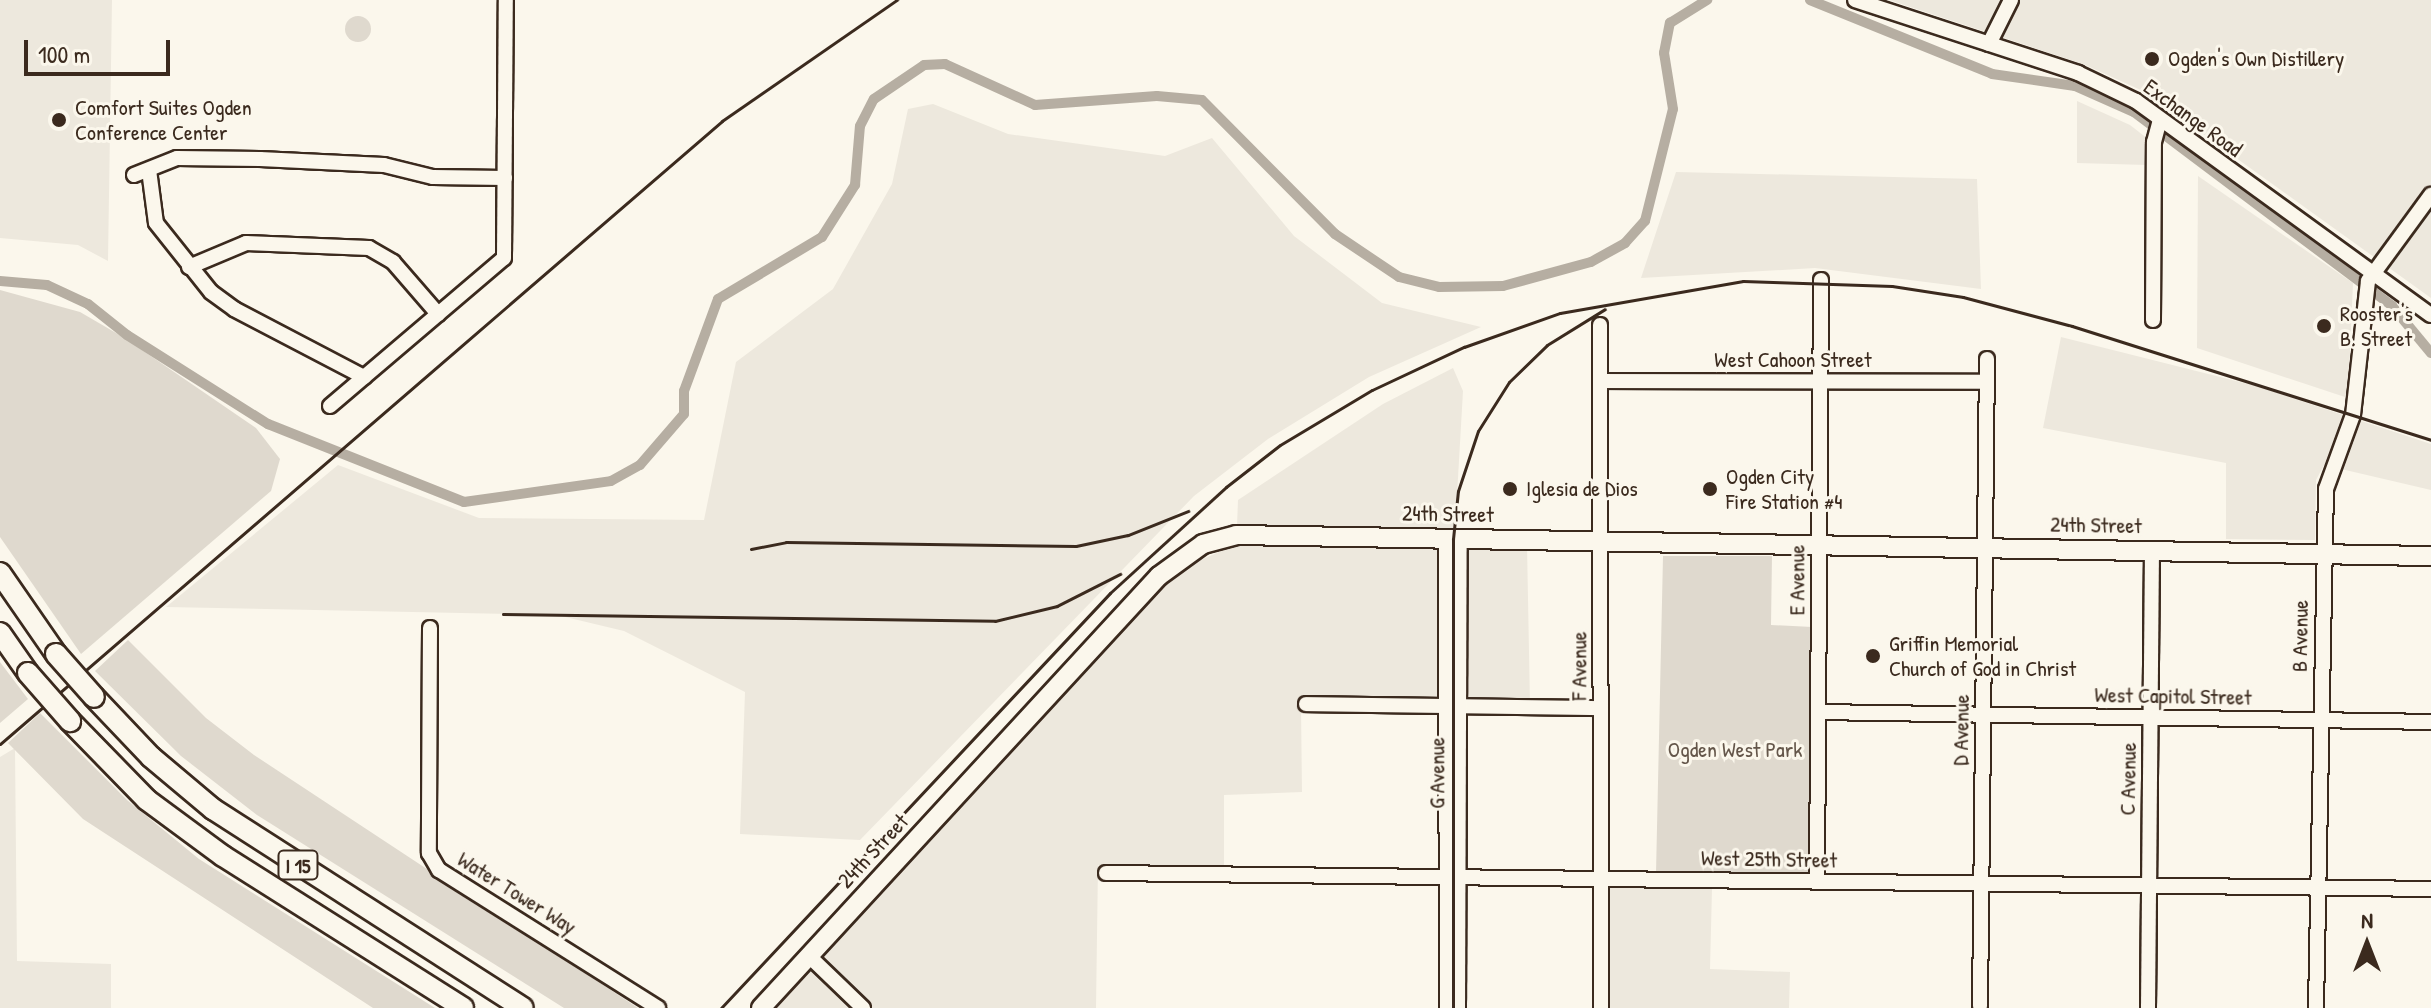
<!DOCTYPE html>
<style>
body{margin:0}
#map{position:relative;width:2431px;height:1008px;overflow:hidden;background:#fbf7ec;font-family:"Patrick Hand",sans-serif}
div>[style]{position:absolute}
.built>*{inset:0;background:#ede8dd}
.green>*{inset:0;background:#dfd9ce}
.round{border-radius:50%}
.canal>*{height:10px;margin:-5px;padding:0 5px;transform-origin:5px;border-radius:5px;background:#b6aea2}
.roads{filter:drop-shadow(2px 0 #3b2a1e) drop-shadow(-2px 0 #3b2a1e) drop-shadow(0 2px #3b2a1e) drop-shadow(0 -2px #3b2a1e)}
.minor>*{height:14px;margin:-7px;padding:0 7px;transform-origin:7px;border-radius:7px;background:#fbf7ec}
.major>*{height:18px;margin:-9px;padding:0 9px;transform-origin:9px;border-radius:9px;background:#fbf7ec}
.highway>*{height:20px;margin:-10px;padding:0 10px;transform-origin:10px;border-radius:10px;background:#fbf7ec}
.rail>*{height:3px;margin:-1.5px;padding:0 1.5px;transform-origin:1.5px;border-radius:1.5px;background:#3b2a1e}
.bridges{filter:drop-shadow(2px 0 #3b2a1e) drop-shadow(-2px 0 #3b2a1e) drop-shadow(0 2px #3b2a1e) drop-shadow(0 -2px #3b2a1e)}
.highway-bridge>*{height:20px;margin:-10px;padding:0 10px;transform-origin:10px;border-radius:10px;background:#fbf7ec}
.dots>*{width:22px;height:22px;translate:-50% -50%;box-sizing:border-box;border:4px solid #fbf7ec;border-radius:50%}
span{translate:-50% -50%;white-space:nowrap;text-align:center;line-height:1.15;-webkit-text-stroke:6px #fbf7ec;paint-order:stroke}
.shield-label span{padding:2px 6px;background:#fbf7ec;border:2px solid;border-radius:6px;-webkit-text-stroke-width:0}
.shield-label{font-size:20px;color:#3b2a1e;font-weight:700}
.poi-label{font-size:22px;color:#3b2a1e}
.left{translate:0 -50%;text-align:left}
.street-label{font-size:22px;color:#3b2a1e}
.park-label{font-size:22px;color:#64564a}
.north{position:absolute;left:2327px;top:904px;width:80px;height:80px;-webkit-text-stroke:6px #fbf7ec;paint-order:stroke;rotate:0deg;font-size:22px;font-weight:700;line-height:32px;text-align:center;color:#3b2a1e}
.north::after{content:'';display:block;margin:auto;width:28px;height:36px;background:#3b2a1e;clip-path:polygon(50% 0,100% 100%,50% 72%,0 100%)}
.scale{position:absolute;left:24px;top:40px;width:146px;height:36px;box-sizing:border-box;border:4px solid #3b2a1e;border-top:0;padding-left:10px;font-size:24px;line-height:28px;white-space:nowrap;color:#3b2a1e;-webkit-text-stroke:6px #fbf7ec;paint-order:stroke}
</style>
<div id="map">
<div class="built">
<i style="clip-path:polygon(0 0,112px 0,108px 261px,78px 245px,0 238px)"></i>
<i style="clip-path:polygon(1889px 0,2431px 0,2431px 298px,2143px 91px,2083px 64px)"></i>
<i style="clip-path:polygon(2077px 101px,2130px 125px,2148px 139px,2147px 165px,2077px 163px)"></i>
<i style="clip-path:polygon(933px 104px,1008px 134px,1165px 156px,1212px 138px,1294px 236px,1382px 303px,1481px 327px,1369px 377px,1268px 439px,1194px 496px,860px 840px,740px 834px,745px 692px,624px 631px,557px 615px,166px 607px,338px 465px,479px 518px,704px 520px,736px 362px,833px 289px,892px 184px,908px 109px)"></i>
<i style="clip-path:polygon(1676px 172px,1977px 179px,1981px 289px,1815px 268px,1641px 278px)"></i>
<i style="clip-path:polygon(2198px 176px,2353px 283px,2348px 398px,2197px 348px)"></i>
<i style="clip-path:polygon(2061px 337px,2256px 386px,2431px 444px,2431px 490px,2324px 465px,2316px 480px,2315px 540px,2226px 539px,2226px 463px,2043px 428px)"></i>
<i style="clip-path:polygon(1453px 368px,1463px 391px,1455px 530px,1237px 526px,1238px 500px,1383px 404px)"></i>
<i style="clip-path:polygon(1235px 545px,1527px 545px,1530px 705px,1301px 707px,1302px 792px,1224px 795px,1224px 865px,1098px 865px,1096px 1008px,775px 1008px,1164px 586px,1187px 566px)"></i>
<i style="clip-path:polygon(15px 748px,17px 961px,111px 964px,111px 1008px,0 1008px,0 757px)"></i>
<i style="clip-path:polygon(1610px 886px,1712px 889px,1710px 969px,1790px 972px,1789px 1008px,1609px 1008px)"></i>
</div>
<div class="green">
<i class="round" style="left:345px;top:16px;width:26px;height:26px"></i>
<i style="clip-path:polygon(0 290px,80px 312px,123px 337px,256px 428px,280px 459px,271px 491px,81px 654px,0 537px)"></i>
<i style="clip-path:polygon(1663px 556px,1772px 556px,1771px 625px,1812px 627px,1810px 874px,1656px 873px)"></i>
<i style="clip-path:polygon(128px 640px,206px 718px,254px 755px,638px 1008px,564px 1008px,257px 815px,181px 756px,95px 671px)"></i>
<i style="clip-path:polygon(0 662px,28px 699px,0 723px)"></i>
<i style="clip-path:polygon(40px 713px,127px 800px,199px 859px,435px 1008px,373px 1008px,83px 819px,8px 743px)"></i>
</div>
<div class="canal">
<i style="left:1810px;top:0;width:196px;rotate:22.1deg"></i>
<i style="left:1992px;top:74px;width:84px;rotate:8.2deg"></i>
<i style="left:2075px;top:86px;width:64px;rotate:23.8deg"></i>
<i style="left:2134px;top:112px;width:323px;rotate:36.9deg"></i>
<i style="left:2392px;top:306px;width:61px;rotate:50.3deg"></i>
<i style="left:0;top:281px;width:47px;rotate:4.9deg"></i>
<i style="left:47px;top:285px;width:45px;rotate:24.9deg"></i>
<i style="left:88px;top:304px;width:50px;rotate:38.5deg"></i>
<i style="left:127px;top:335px;width:167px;rotate:32.3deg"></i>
<i style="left:268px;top:424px;width:211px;rotate:21.7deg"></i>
<i style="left:464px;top:502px;width:148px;rotate:-8.1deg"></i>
<i style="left:611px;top:481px;width:33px;rotate:-29deg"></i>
<i style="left:640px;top:465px;width:67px;rotate:-49.2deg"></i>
<i style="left:684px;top:414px;width:23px;rotate:-90deg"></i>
<i style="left:684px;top:391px;width:98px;rotate:-69.7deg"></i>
<i style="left:718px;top:299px;width:121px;rotate:-30.8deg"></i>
<i style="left:822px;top:237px;width:62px;rotate:-57.6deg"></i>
<i style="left:855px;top:185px;width:59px;rotate:-85.2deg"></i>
<i style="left:860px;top:126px;width:30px;rotate:-63deg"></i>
<i style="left:874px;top:99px;width:60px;rotate:-34.2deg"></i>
<i style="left:924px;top:65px;width:21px;rotate:-3deg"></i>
<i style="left:945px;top:64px;width:99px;rotate:24.5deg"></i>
<i style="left:1035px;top:105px;width:122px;rotate:-4.2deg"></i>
<i style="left:1157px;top:96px;width:45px;rotate:5.1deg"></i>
<i style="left:1202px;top:100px;width:189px;rotate:45.2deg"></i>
<i style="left:1335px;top:234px;width:77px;rotate:33.9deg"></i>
<i style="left:1399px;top:277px;width:41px;rotate:14deg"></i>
<i style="left:1439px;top:287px;width:64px;rotate:-0.9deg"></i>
<i style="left:1503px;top:286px;width:91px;rotate:-15.3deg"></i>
<i style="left:1591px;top:262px;width:39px;rotate:-29deg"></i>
<i style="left:1625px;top:243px;width:30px;rotate:-48deg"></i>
<i style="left:1645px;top:221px;width:115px;rotate:-76deg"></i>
<i style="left:1673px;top:109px;width:57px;rotate:-99.1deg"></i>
<i style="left:1664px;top:53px;width:31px;rotate:-79deg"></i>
<i style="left:1670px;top:23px;width:44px;rotate:-31.9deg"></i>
</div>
<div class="roads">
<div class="minor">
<i style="left:1855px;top:0;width:235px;rotate:18.1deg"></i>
<i style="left:2078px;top:73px;width:64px;rotate:25.8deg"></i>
<i style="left:2136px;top:101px;width:364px;rotate:36deg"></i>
<i style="left:1989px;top:44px;width:49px;rotate:-63.4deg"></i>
<i style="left:149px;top:170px;width:53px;rotate:82.5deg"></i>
<i style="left:156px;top:223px;width:88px;rotate:51.4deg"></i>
<i style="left:211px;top:292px;width:29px;rotate:36deg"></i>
<i style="left:234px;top:309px;width:147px;rotate:27.6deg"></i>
<i style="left:134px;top:175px;width:46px;rotate:-21.6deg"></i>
<i style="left:177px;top:158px;width:83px;rotate:0.7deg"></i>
<i style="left:260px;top:159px;width:124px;rotate:2.8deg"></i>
<i style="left:384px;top:165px;width:50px;rotate:13.8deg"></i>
<i style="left:433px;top:177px;width:72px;rotate:0.8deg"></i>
<i style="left:189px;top:267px;width:62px;rotate:-22.8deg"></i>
<i style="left:246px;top:243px;width:123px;rotate:2.3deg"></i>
<i style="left:369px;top:248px;width:28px;rotate:30deg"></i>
<i style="left:393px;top:262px;width:69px;rotate:49.1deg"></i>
<i style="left:2153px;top:320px;width:178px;rotate:-89.7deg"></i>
<i style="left:2154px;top:142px;width:23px;rotate:-75deg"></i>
<i style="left:1600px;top:325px;width:683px;rotate:89.92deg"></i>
<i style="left:1600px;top:381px;width:386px;rotate:0.1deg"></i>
<i style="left:330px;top:406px;width:228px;rotate:-40.4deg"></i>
<i style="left:504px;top:258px;width:258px;rotate:-89.6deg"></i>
<i style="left:1446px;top:539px;width:469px;rotate:89.9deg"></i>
<i style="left:430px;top:628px;width:225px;rotate:90.3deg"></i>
<i style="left:429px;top:853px;width:20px;rotate:60deg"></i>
<i style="left:439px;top:870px;width:259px;rotate:32.2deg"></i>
<i style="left:1306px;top:704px;width:295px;rotate:0.8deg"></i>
<i style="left:1818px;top:712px;width:613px;rotate:0.93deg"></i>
<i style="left:1106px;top:873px;width:1325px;rotate:0.69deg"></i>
<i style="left:1817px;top:881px;width:601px;rotate:-89.62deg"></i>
<i style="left:809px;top:956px;width:75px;rotate:43.9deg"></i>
<i style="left:1980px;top:1006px;width:647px;rotate:-89.38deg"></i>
<i style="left:1458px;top:1008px;width:469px;rotate:-89.8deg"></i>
<i style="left:2148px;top:1008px;width:458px;rotate:-89.5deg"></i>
<i style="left:2316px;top:1008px;width:519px;rotate:-88.9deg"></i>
<i style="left:2326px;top:489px;width:79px;rotate:-70deg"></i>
<i style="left:2353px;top:415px;width:135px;rotate:-83.6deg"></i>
<i style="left:2368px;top:281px;width:107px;rotate:-53.8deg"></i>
</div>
<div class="major">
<i style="left:761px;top:1008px;width:587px;rotate:-47.35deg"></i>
<i style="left:1159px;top:576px;width:54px;rotate:-36deg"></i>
<i style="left:1203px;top:544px;width:34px;rotate:-15deg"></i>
<i style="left:1236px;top:535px;width:1195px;rotate:1.01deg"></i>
</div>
<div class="highway">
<i style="left:0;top:573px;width:98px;rotate:55.3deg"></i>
<i style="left:0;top:633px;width:49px;rotate:55deg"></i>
<i style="left:94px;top:697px;width:83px;rotate:46.5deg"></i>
<i style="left:151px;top:757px;width:81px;rotate:40deg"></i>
<i style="left:213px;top:809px;width:368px;rotate:32.7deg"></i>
<i style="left:70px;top:721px;width:110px;rotate:45.7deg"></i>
<i style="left:147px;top:800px;width:94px;rotate:36.4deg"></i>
<i style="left:223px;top:856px;width:284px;rotate:32.3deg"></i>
</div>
</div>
<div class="rail">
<i style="left:751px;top:549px;width:36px;rotate:-11deg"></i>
<i style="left:786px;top:542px;width:290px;rotate:0.8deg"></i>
<i style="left:1076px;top:546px;width:53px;rotate:-11.9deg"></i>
<i style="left:1128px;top:535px;width:65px;rotate:-21.8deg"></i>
<i style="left:503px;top:614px;width:492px;rotate:0.8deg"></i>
<i style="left:995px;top:621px;width:64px;rotate:-13.6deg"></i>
<i style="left:1057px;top:606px;width:71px;rotate:-26.9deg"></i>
<i style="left:0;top:744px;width:954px;rotate:-40.79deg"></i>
<i style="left:722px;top:121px;width:213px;rotate:-34.7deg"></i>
<i style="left:721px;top:1008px;width:569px;rotate:-46.85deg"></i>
<i style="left:1110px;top:593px;width:157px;rotate:-42.4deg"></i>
<i style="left:1226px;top:487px;width:68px;rotate:-37.9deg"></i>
<i style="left:1280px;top:445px;width:107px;rotate:-30.9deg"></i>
<i style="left:1372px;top:390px;width:102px;rotate:-25.1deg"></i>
<i style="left:1464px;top:347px;width:102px;rotate:-19.5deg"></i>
<i style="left:1560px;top:313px;width:186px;rotate:-9.9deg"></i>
<i style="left:1743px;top:281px;width:149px;rotate:1.9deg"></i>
<i style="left:1892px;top:286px;width:72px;rotate:8.8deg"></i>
<i style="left:1963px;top:297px;width:113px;rotate:14.9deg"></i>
<i style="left:2072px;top:326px;width:377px;rotate:17.6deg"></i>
<i style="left:1453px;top:1008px;width:469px;rotate:-90deg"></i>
<i style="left:1453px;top:539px;width:48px;rotate:-84.1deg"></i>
<i style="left:1458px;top:491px;width:63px;rotate:-71.6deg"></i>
<i style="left:1478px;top:431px;width:58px;rotate:-57.7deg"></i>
<i style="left:1509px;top:382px;width:53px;rotate:-44.2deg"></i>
<i style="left:1547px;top:345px;width:68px;rotate:-31.8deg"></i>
</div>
<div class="bridges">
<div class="highway-bridge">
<i style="left:56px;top:654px;width:57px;rotate:48.5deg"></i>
<i style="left:28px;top:673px;width:64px;rotate:48.8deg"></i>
</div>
</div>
<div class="dots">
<i style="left:2152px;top:59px;background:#3b2a1e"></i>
<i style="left:59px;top:120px;background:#3b2a1e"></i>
<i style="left:2324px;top:326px;background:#3b2a1e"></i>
<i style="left:1510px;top:489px;background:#3b2a1e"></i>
<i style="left:1710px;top:489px;background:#3b2a1e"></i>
<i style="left:1873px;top:656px;background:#3b2a1e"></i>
</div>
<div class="shield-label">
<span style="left:298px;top:865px">I 15</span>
</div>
<div class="poi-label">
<span class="left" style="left:2168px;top:59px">Ogden's Own Distillery</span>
<span class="left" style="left:75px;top:120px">Comfort Suites Ogden<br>Conference Center</span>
<span class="left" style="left:2340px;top:326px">Rooster's<br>B. Street</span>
<span class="left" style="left:1726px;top:489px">Ogden City<br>Fire Station #4</span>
<span class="left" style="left:1526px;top:489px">Iglesia de Dios</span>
<span class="left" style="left:1889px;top:656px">Griffin Memorial<br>Church of God in Christ</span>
</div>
<div class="street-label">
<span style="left:2193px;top:118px;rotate:36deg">Exchange Road</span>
<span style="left:1793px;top:360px">West Cahoon Street</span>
<span style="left:1448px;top:514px;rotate:1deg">24th Street</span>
<span style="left:2096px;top:525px;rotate:1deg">24th Street</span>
<span style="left:1797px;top:580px;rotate:-90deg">E Avenue</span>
<span style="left:2300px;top:636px;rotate:-89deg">B Avenue</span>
<span style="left:1579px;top:666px;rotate:-90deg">F Avenue</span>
<span style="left:2173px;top:696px;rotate:1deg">West Capitol Street</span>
<span style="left:1961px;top:730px;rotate:-89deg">D Avenue</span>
<span style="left:1437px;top:773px;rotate:-90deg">G Avenue</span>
<span style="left:2128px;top:779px;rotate:-89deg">C Avenue</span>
<span style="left:873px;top:851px;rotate:-47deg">24th Street</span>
<span style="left:1769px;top:859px;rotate:1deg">West 25th Street</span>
<span style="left:517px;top:893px;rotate:32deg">Water Tower Way</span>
</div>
<div class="park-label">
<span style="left:1735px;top:750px">Ogden West Park</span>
</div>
<div class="north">N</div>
<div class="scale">100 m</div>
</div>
